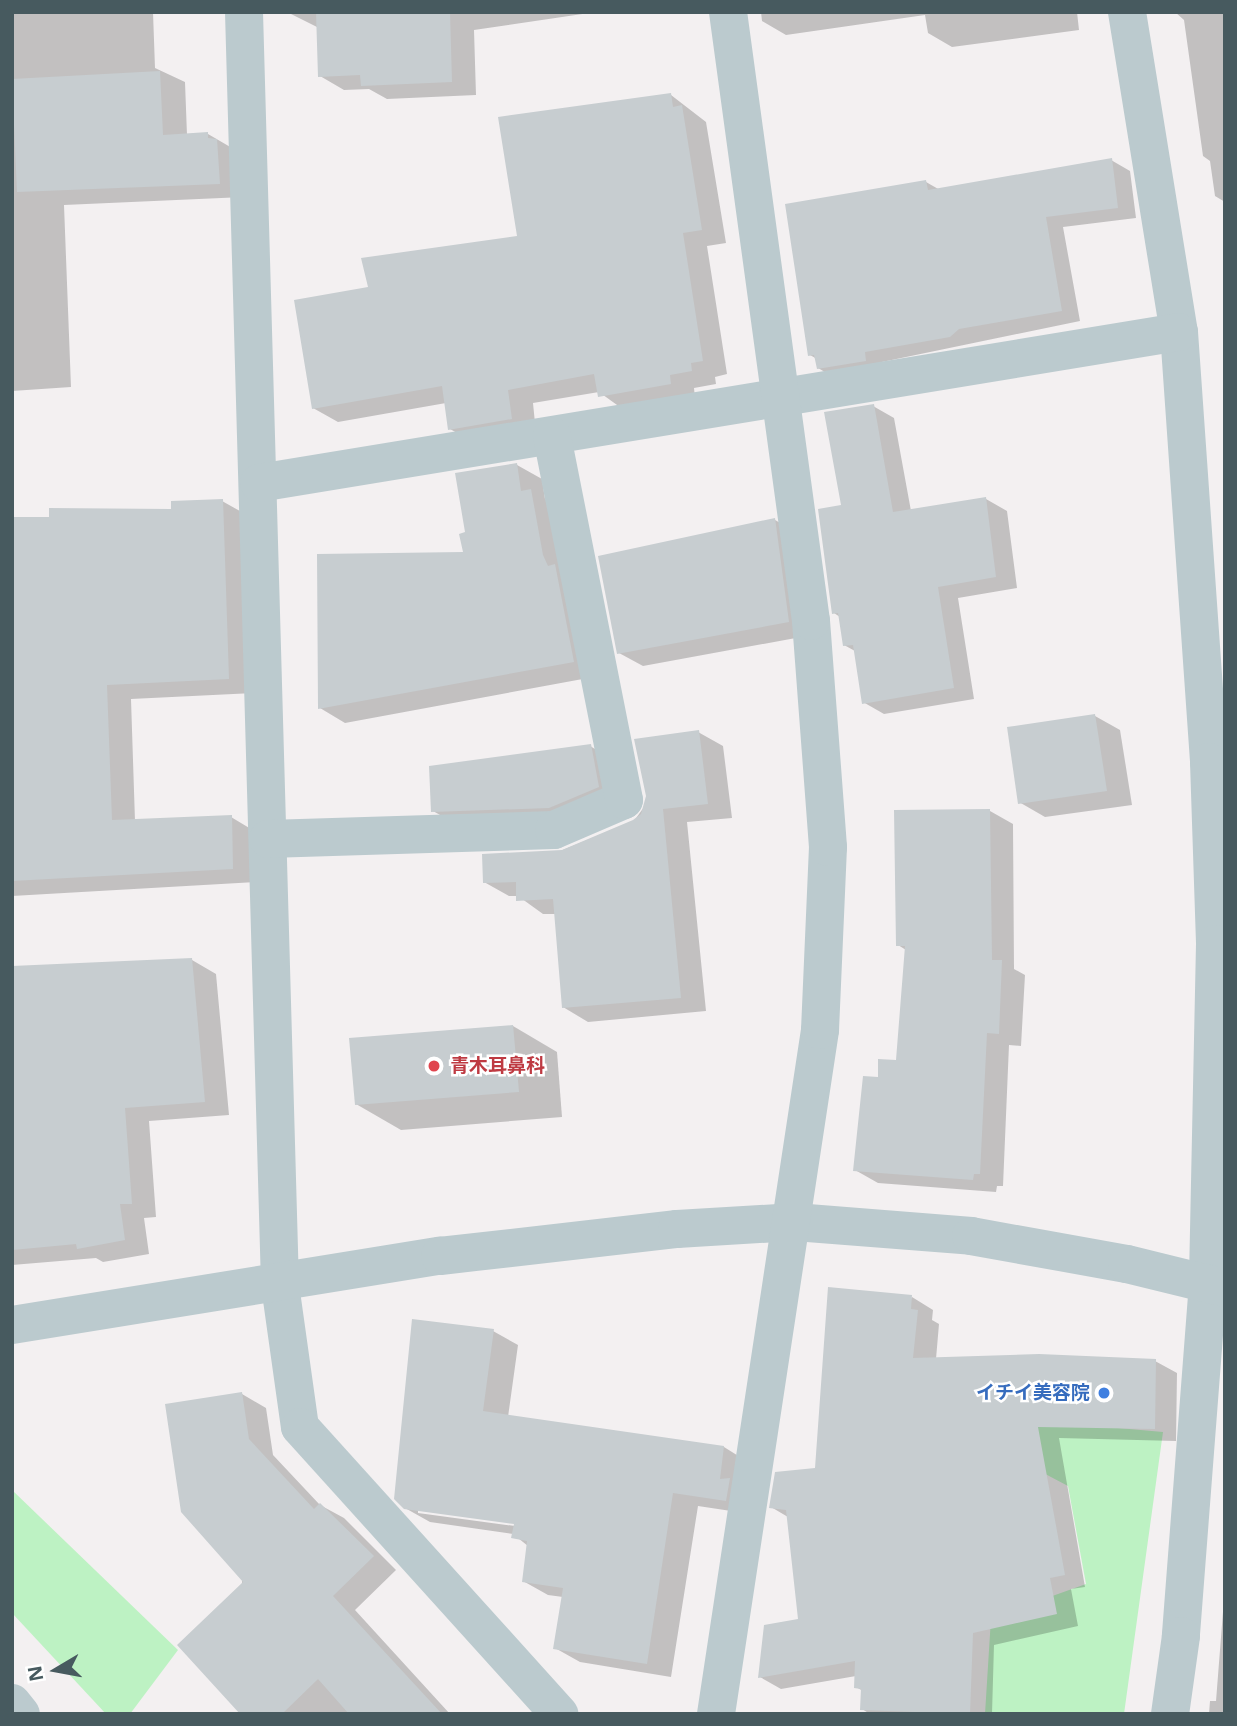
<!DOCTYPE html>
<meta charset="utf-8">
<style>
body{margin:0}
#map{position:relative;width:1237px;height:1726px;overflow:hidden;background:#f3f0f1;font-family:"Open Sans","Noto Sans JP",sans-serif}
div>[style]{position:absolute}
.green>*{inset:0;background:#bdf2c3}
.shadow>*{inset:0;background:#0003}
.building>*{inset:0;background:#c7cdd0}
.minor>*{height:38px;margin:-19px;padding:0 19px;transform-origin:19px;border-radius:19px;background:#bbcace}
.dots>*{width:19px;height:19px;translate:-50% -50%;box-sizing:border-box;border:4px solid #fff;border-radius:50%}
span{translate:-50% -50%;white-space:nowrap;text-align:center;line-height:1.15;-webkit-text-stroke:5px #fff;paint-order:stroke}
.health-label{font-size:19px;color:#be3a42;font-weight:700}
.left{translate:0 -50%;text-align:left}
.shop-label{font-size:19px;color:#366cbe;font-weight:700}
.right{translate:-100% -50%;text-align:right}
.frame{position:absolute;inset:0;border:14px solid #475a5f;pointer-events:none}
.north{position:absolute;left:21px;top:1635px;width:70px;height:70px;-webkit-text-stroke:5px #fff;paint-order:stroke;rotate:260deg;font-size:19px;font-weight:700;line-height:28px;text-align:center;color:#475a5f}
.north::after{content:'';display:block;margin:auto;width:24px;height:32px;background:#475a5f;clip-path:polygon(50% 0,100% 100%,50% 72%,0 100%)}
</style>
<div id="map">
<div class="green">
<i style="clip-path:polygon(1036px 1407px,1062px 1417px,1118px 1428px,1163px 1432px,1124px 1714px,985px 1714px,991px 1618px,1086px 1584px,1068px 1486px,1032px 1467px)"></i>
<i style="clip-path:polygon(12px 1490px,178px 1650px,130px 1714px,106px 1714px,12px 1613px)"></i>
</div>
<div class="shadow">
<i style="clip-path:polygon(12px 12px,153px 12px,155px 68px,185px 82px,187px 135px,208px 134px,232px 148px,244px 197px,64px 205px,71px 387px,12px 391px)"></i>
<i style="clip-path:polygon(596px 12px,474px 30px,476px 95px,387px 99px,369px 89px,344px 90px,320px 76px,319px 28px,287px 12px)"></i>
<i style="clip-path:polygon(761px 12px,1077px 12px,1079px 30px,952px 47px,928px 33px,925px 15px,786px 35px,762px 21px)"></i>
<i style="clip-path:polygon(1175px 12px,1225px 12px,1225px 202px,1215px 196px,1210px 161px,1203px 156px,1184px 20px)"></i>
<i style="clip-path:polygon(671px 95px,706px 122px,726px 243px,707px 246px,727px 374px,715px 377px,716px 384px,694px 388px,695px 398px,624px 410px,599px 392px,533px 403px,536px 433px,475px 443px,450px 429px,446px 403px,338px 422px,313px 408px,370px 288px,519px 237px)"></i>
<i style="clip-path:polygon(1111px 160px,1130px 171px,1136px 218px,1063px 227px,1080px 321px,882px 362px,837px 379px,818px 368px,817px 359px,810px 355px,926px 182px,940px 190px)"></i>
<i style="clip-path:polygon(873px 406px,894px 418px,911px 511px,986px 499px,1007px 511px,1017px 588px,958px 598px,974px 699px,884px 714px,863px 702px,855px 651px,844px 645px,840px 617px,834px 613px,843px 506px)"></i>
<i style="clip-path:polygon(517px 465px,542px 479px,545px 499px,556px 506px,599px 676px,345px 723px,320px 708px,465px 554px,467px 533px)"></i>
<i style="clip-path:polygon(222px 501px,247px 515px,254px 693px,131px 699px,135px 821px,231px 817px,256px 832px,257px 882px,12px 896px,12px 519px,173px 511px)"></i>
<i style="clip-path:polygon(775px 520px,798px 533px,812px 635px,643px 666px,619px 653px)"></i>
<i style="clip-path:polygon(1095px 716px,1120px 730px,1132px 805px,1045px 817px,1019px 802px)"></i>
<i style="clip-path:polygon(698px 732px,723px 746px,732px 818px,687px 822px,706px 1011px,588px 1022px,563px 1007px,556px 914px,543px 914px,518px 896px,509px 896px,484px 882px,634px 821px)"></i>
<i style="clip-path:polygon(590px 746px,620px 764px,580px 825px,463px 828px,433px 811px)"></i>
<i style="clip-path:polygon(990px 811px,1013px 824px,1014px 969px,1025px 975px,1021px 1046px,1009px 1045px,1003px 1186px,997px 1186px,996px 1192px,878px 1183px,855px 1170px,879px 1079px,898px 1062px,906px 950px,898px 945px)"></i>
<i style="clip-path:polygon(192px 960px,216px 974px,229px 1115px,149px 1121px,156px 1217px,144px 1218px,149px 1254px,103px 1262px,96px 1258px,12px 1265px,12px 968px)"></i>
<i style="clip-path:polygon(513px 1026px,557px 1052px,562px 1117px,401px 1130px,356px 1104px)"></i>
<i style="clip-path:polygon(912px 1297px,933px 1310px,932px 1320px,939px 1324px,936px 1359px,1155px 1361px,1177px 1373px,1176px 1441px,1059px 1438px,1085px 1587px,1071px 1589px,1078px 1626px,994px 1645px,992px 1714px,870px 1714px,862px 1709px,863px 1691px,856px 1687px,856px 1676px,781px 1689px,760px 1677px,800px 1620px,788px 1517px,771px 1507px,816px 1470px)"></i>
<i style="clip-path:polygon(evenodd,493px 1331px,518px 1345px,508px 1417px,724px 1447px,748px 1462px,751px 1514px,698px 1506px,671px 1677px,580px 1662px,555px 1648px,563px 1597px,548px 1595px,523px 1581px,528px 1546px,513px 1534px,430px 1522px,405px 1508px,493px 1331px,418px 1509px,522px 1523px,522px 1527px,418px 1513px,418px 1509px)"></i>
<i style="clip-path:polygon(242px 1394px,266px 1408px,273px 1455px,320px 1505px,344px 1518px,396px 1570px,355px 1610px,450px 1714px,242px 1714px)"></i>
<i style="clip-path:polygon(1225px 1586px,1225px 1714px,1209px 1714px,1210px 1701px,1216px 1701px)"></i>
</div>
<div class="building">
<i style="clip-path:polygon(316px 12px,450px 12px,452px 82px,361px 86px,360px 75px,318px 77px)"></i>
<i style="clip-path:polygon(160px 71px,163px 135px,208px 132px,208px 138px,217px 139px,220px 184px,17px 192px,12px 79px)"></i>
<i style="clip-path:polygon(671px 93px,673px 107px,682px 105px,702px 230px,683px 233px,703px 361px,691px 363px,692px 371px,670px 375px,671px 384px,598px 397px,594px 374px,508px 390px,512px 419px,448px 430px,442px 386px,312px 409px,294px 300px,368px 287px,361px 258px,517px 236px,498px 117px)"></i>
<i style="clip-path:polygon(1112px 158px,1118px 208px,1046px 217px,1062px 311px,959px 329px,950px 337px,865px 352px,866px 361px,817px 369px,814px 355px,808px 356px,785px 204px,926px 180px,928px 190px)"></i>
<i style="clip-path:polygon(874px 404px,893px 512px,986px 497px,996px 577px,938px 587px,954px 688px,862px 704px,853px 645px,843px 646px,838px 613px,832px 614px,818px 509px,841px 505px,824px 412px)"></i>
<i style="clip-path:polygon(517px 463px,521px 491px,531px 489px,543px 555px,548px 566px,555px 564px,574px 662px,318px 709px,317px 554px,463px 552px,459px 534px,465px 532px,455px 473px)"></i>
<i style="clip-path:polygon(223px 499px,229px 679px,107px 685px,112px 820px,232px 815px,233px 869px,12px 881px,14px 517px,49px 517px,49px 508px,171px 509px,171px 501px)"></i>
<i style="clip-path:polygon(775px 518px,789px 622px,617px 654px,598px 556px)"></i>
<i style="clip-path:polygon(1095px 714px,1107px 791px,1018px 804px,1007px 727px)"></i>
<i style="clip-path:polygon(699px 730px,708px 804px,663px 809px,681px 998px,562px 1008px,553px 899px,516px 901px,516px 882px,483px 883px,482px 854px,562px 850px,633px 820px,641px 814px,646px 796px,634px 739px)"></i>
<i style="clip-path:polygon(591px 744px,599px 787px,549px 808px,431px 812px,429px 766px)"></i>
<i style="clip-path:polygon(990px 809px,992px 960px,1002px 960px,999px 1034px,987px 1033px,980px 1174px,974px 1174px,973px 1180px,853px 1171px,863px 1076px,878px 1077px,878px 1059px,896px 1060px,905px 946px,896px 946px,894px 810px)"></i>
<i style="clip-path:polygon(192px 958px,205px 1102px,125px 1108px,132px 1204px,120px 1204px,125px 1240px,77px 1249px,76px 1244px,12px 1250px,12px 966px)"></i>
<i style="clip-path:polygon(513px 1025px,519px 1092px,355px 1105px,349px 1038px)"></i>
<i style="clip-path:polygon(828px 1287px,912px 1295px,911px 1309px,918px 1310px,913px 1358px,1039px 1354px,1156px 1359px,1155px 1429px,1038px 1427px,1065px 1575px,1050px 1578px,1057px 1614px,973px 1633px,970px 1714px,860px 1710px,861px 1689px,854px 1688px,855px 1661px,758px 1678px,764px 1625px,798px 1619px,786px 1510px,769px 1508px,775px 1472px,815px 1468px)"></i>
<i style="clip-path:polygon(412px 1319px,494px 1329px,483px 1411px,724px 1446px,720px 1479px,730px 1478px,726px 1501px,673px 1493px,647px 1664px,553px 1649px,563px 1588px,522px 1582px,527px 1541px,511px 1538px,514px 1524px,404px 1509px,394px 1499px)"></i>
<i style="clip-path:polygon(242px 1392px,249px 1439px,314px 1509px,320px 1503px,374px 1556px,333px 1596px,442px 1714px,349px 1714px,318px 1679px,282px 1714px,240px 1714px,177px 1645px,243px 1582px,181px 1512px,165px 1404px)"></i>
</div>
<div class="minor">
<i style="left:244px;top:12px;width:1274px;rotate:88.38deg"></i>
<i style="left:280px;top:1285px;width:143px;rotate:82deg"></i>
<i style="left:300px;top:1427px;width:387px;rotate:47.9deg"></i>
<i style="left:1127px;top:12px;width:324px;rotate:80.8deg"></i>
<i style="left:1179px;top:332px;width:431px;rotate:86deg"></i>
<i style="left:1209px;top:762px;width:182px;rotate:88.1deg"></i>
<i style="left:1215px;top:944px;width:339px;rotate:91.2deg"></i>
<i style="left:1208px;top:1283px;width:354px;rotate:94.4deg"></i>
<i style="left:1181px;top:1636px;width:79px;rotate:98deg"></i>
<i style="left:259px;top:483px;width:932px;rotate:-9.32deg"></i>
<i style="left:268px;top:839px;width:286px;rotate:-1.8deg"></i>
<i style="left:554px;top:830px;width:76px;rotate:-23.2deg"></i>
<i style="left:624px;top:800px;width:371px;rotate:-101.2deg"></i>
<i style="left:12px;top:1325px;width:434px;rotate:-9.2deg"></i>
<i style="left:440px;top:1256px;width:239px;rotate:-6.5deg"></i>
<i style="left:677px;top:1229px;width:118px;rotate:-3.4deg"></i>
<i style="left:795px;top:1222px;width:177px;rotate:4.5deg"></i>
<i style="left:971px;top:1236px;width:158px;rotate:10.2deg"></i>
<i style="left:1127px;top:1264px;width:101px;rotate:13.8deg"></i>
<i style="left:12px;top:1703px;width:14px;rotate:51deg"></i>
<i style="left:716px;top:1714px;width:692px;rotate:-81.35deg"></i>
<i style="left:820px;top:1030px;width:183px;rotate:-87.5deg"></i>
<i style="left:828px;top:847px;width:227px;rotate:-94.3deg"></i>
<i style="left:811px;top:621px;width:615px;rotate:-97.76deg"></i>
</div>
<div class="dots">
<i style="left:434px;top:1066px;background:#e0444e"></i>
<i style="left:1104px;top:1393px;background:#3f7fe0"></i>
</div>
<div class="health-label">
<span class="left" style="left:450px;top:1066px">青木耳鼻科</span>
</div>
<div class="shop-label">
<span class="right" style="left:1090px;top:1393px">イチイ美容院</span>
</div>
<div class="frame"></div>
<div class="north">N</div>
</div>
